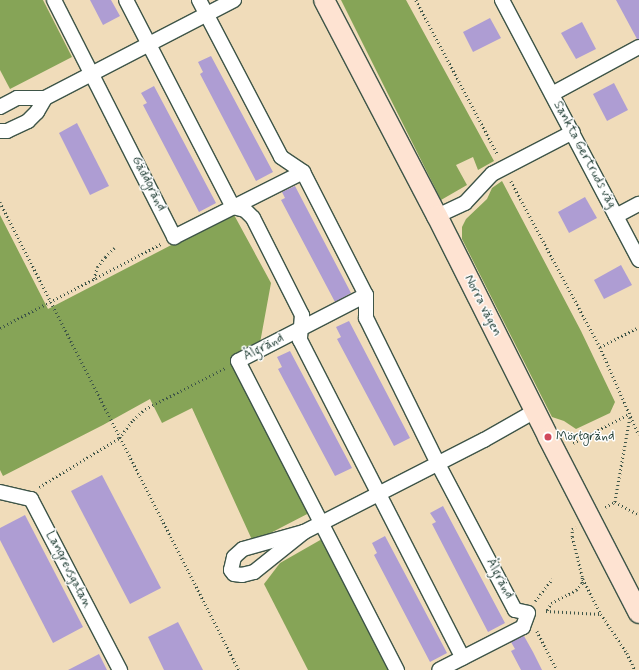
<!DOCTYPE html>
<meta charset="utf-8">
<style>
body{margin:0}
#map{position:relative;width:639px;height:670px;overflow:hidden;background:#f0dcba;font-family:Mynerve,sans-serif}
div>[style]{position:absolute}
.forest>*{inset:0;background:#86a457}
.building>*{inset:0;background:#ae9dd3}
.path>*{height:2.5px;margin-top:-1.25px;transform-origin:0;background:repeating-linear-gradient(90deg,#3e5548 0 1px,transparent 0 4px)}
.roads{filter:drop-shadow(1px 0 #3e5548) drop-shadow(-1px 0 #3e5548) drop-shadow(0 1px #3e5548) drop-shadow(0 -1px #3e5548)}
.street>*{height:14px;margin:-7px;padding:0 7px;transform-origin:7px;border-radius:7px;background:#fff}
.secondary>*{height:20px;margin:-10px;padding:0 10px;transform-origin:10px;border-radius:10px;background:#fee3d2}
.dots>*{width:11px;height:11px;translate:-50% -50%;box-sizing:border-box;border:2px solid #fff;border-radius:50%}
span{translate:-50% -50%;white-space:nowrap;text-align:center;line-height:1.15;-webkit-text-stroke:3px #fff;paint-order:stroke}
.street-label{font-size:13px;color:#1f3d34}
.poi-label{font-size:13px;color:#1f3d34}
.left{translate:0 -50%;text-align:left}
</style>
<div id="map">
<div class="forest">
<i style="clip-path:polygon(0 0,43px 0,72px 57px,10px 89px,0 70px)"></i>
<i style="clip-path:polygon(341px 0,406px 0,494px 161px,478px 170px,473px 157px,456px 165px,467px 185px,441px 200px)"></i>
<i style="clip-path:polygon(502px 181px,581px 331px,615px 402px,610px 413px,576px 429px,564px 421px,552px 417px,462px 239px,462px 227px,466px 219px,487px 199px,492px 188px)"></i>
<i style="clip-path:polygon(233px 213px,271px 283px,260px 343px,233px 356px,313px 511px,253px 542px,192px 408px,162px 423px,150px 399px,103px 425px,3px 476px,0 470px,0 215px,48px 309px)"></i>
<i style="clip-path:polygon(322px 539px,392px 670px,308px 670px,264px 584px,280px 563px)"></i>
</div>
<div class="building">
<i style="clip-path:polygon(90px 0,111px 0,120px 16px,103px 25px)"></i>
<i style="clip-path:polygon(616px 0,639px 0,639px 39px,637px 39px)"></i>
<i style="clip-path:polygon(490px 18px,501px 38px,473px 52px,463px 32px)"></i>
<i style="clip-path:polygon(582px 22px,596px 49px,576px 59px,561px 33px)"></i>
<i style="clip-path:polygon(211px 56px,273px 172px,256px 181px,200px 74px,203px 72px,198px 62px)"></i>
<i style="clip-path:polygon(614px 83px,628px 110px,607px 121px,593px 94px)"></i>
<i style="clip-path:polygon(154px 86px,216px 203px,199px 212px,143px 105px,147px 103px,141px 93px)"></i>
<i style="clip-path:polygon(77px 123px,109px 186px,90px 195px,59px 133px)"></i>
<i style="clip-path:polygon(295px 186px,351px 293px,335px 302px,281px 200px,285px 198px,282px 192px)"></i>
<i style="clip-path:polygon(585px 197px,597px 218px,569px 233px,558px 212px)"></i>
<i style="clip-path:polygon(621px 265px,632px 285px,604px 299px,594px 280px)"></i>
<i style="clip-path:polygon(349px 321px,410px 438px,394px 446px,337px 339px,341px 337px,336px 327px)"></i>
<i style="clip-path:polygon(290px 351px,352px 468px,335px 476px,278px 369px,282px 367px,277px 357px)"></i>
<i style="clip-path:polygon(102px 475px,161px 588px,130px 604px,71px 491px)"></i>
<i style="clip-path:polygon(443px 506px,505px 623px,488px 632px,432px 524px,436px 522px,430px 513px)"></i>
<i style="clip-path:polygon(25px 515px,83px 627px,53px 643px,0 540px,0 528px)"></i>
<i style="clip-path:polygon(385px 536px,447px 653px,430px 662px,374px 555px,377px 553px,372px 543px)"></i>
<i style="clip-path:polygon(178px 622px,203px 670px,164px 670px,148px 637px)"></i>
<i style="clip-path:polygon(524px 636px,533px 652px,542px 670px,521px 670px,511px 651px,515px 649px,511px 642px)"></i>
<i style="clip-path:polygon(99px 654px,107px 670px,68px 670px)"></i>
</div>
<div class="path">
<i style="left:416px;top:0;width:175px;rotate:62.1deg"></i>
<i style="left:511px;top:181px;width:188px;rotate:61.8deg"></i>
<i style="left:600px;top:347px;width:96px;rotate:66.1deg"></i>
<i style="left:0;top:202px;width:525px;rotate:62.95deg"></i>
<i style="left:94px;top:279px;width:12px;rotate:-76deg"></i>
<i style="left:97px;top:267px;width:13px;rotate:-51deg"></i>
<i style="left:105px;top:257px;width:13px;rotate:-45deg"></i>
<i style="left:0;top:328px;width:182px;rotate:-27.6deg"></i>
<i style="left:600px;top:347px;width:44px;rotate:-27.1deg"></i>
<i style="left:630px;top:418px;width:85px;rotate:100.1deg"></i>
<i style="left:615px;top:502px;width:27px;rotate:28deg"></i>
<i style="left:573px;top:443px;width:63px;rotate:-27.4deg"></i>
<i style="left:39px;top:487px;width:94px;rotate:-31.5deg"></i>
<i style="left:119px;top:438px;width:23px;rotate:-52deg"></i>
<i style="left:133px;top:420px;width:16px;rotate:-43deg"></i>
<i style="left:145px;top:409px;width:90px;rotate:-27.1deg"></i>
<i style="left:605px;top:507px;width:11px;rotate:-27deg"></i>
<i style="left:583px;top:579px;width:39px;rotate:63deg"></i>
<i style="left:601px;top:614px;width:47px;rotate:56.3deg"></i>
<i style="left:627px;top:653px;width:19px;rotate:65deg"></i>
<i style="left:535px;top:601px;width:28px;rotate:-52deg"></i>
<i style="left:547px;top:610px;width:8px;rotate:-60deg"></i>
<i style="left:551px;top:603px;width:28px;rotate:-27deg"></i>
<i style="left:576px;top:590px;width:9px;rotate:-49deg"></i>
<i style="left:582px;top:583px;width:6px;rotate:-90deg"></i>
<i style="left:582px;top:577px;width:41px;rotate:-104deg"></i>
<i style="left:572px;top:537px;width:8px;rotate:-90deg"></i>
<i style="left:572px;top:529px;width:4px;rotate:-34deg"></i>
<i style="left:546px;top:611px;width:55px;rotate:3.1deg"></i>
<i style="left:537px;top:631px;width:44px;rotate:62.9deg"></i>
</div>
<div class="roads">
<div class="street">
<i style="left:54px;top:0;width:266px;rotate:63.1deg"></i>
<i style="left:174px;top:237px;width:144px;rotate:-26.7deg"></i>
<i style="left:126px;top:0;width:233px;rotate:62.7deg"></i>
<i style="left:233px;top:207px;width:12px;rotate:14deg"></i>
<i style="left:245px;top:210px;width:11px;rotate:45deg"></i>
<i style="left:253px;top:218px;width:109px;rotate:63.2deg"></i>
<i style="left:302px;top:315px;width:25px;rotate:95deg"></i>
<i style="left:300px;top:340px;width:357px;rotate:62.9deg"></i>
<i style="left:199px;top:0;width:177px;rotate:62.4deg"></i>
<i style="left:281px;top:157px;width:27px;rotate:34deg"></i>
<i style="left:303px;top:172px;width:138px;rotate:62.9deg"></i>
<i style="left:366px;top:295px;width:23px;rotate:90deg"></i>
<i style="left:366px;top:318px;width:163px;rotate:63.7deg"></i>
<i style="left:438px;top:464px;width:165px;rotate:62.2deg"></i>
<i style="left:515px;top:610px;width:13px;rotate:13deg"></i>
<i style="left:528px;top:613px;width:15px;rotate:110deg"></i>
<i style="left:523px;top:627px;width:94px;rotate:152.9deg"></i>
<i style="left:502px;top:0;width:294px;rotate:62.2deg"></i>
<i style="left:552px;top:94px;width:99px;rotate:-28.4deg"></i>
<i style="left:0;top:107px;width:19px;rotate:-28deg"></i>
<i style="left:17px;top:98px;width:28px"></i>
<i style="left:45px;top:98px;width:213px;rotate:-27.4deg"></i>
<i style="left:0;top:131px;width:7px"></i>
<i style="left:7px;top:131px;width:23px;rotate:-25deg"></i>
<i style="left:28px;top:121px;width:13px;rotate:-45deg"></i>
<i style="left:37px;top:112px;width:16px;rotate:-60deg"></i>
<i style="left:437px;top:216px;width:31px;rotate:-25deg"></i>
<i style="left:465px;top:203px;width:40px;rotate:-47deg"></i>
<i style="left:492px;top:174px;width:91px;rotate:-27.4deg"></i>
<i style="left:616px;top:216px;width:26px;rotate:-28deg"></i>
<i style="left:366px;top:295px;width:144px;rotate:152.7deg"></i>
<i style="left:238px;top:361px;width:348px;rotate:62.8deg"></i>
<i style="left:0;top:492px;width:32px;rotate:13deg"></i>
<i style="left:31px;top:499px;width:193px;rotate:62.5deg"></i>
<i style="left:304px;top:532px;width:64px;rotate:141.3deg"></i>
<i style="left:254px;top:572px;width:12px;rotate:166deg"></i>
<i style="left:242px;top:575px;width:8px;rotate:-173deg"></i>
<i style="left:234px;top:574px;width:5px;rotate:-127deg"></i>
<i style="left:231px;top:570px;width:13px;rotate:-77deg"></i>
<i style="left:234px;top:557px;width:12px;rotate:-42deg"></i>
<i style="left:243px;top:549px;width:63px;rotate:-15.6deg"></i>
<i style="left:304px;top:532px;width:202px;rotate:-27.1deg"></i>
<i style="left:484px;top:440px;width:59px;rotate:-29.6deg"></i>
</div>
<div class="secondary">
<i style="left:324px;top:0;width:244px;rotate:62.4deg"></i>
<i style="left:437px;top:216px;width:247px;rotate:63.3deg"></i>
<i style="left:548px;top:437px;width:198px;rotate:62.7deg"></i>
</div>
</div>
<div class="dots">
<i style="left:548px;top:437px;background:#d1495b"></i>
</div>
<div class="street-label">
<span style="left:584px;top:155px;rotate:62deg">Sankta Gertruds väg</span>
<span style="left:148px;top:184px;rotate:63deg">Gäddgränd</span>
<span style="left:482px;top:306px;rotate:63deg">Norra vägen</span>
<span style="left:264px;top:348px;rotate:-27deg">Ålgränd</span>
<span style="left:68px;top:570px;rotate:63deg">Langrevsgatan</span>
<span style="left:499px;top:579px;rotate:62deg">Ålgränd</span>
</div>
<div class="poi-label">
<span class="left" style="left:556px;top:437px">Mörtgränd</span>
</div>
</div>
